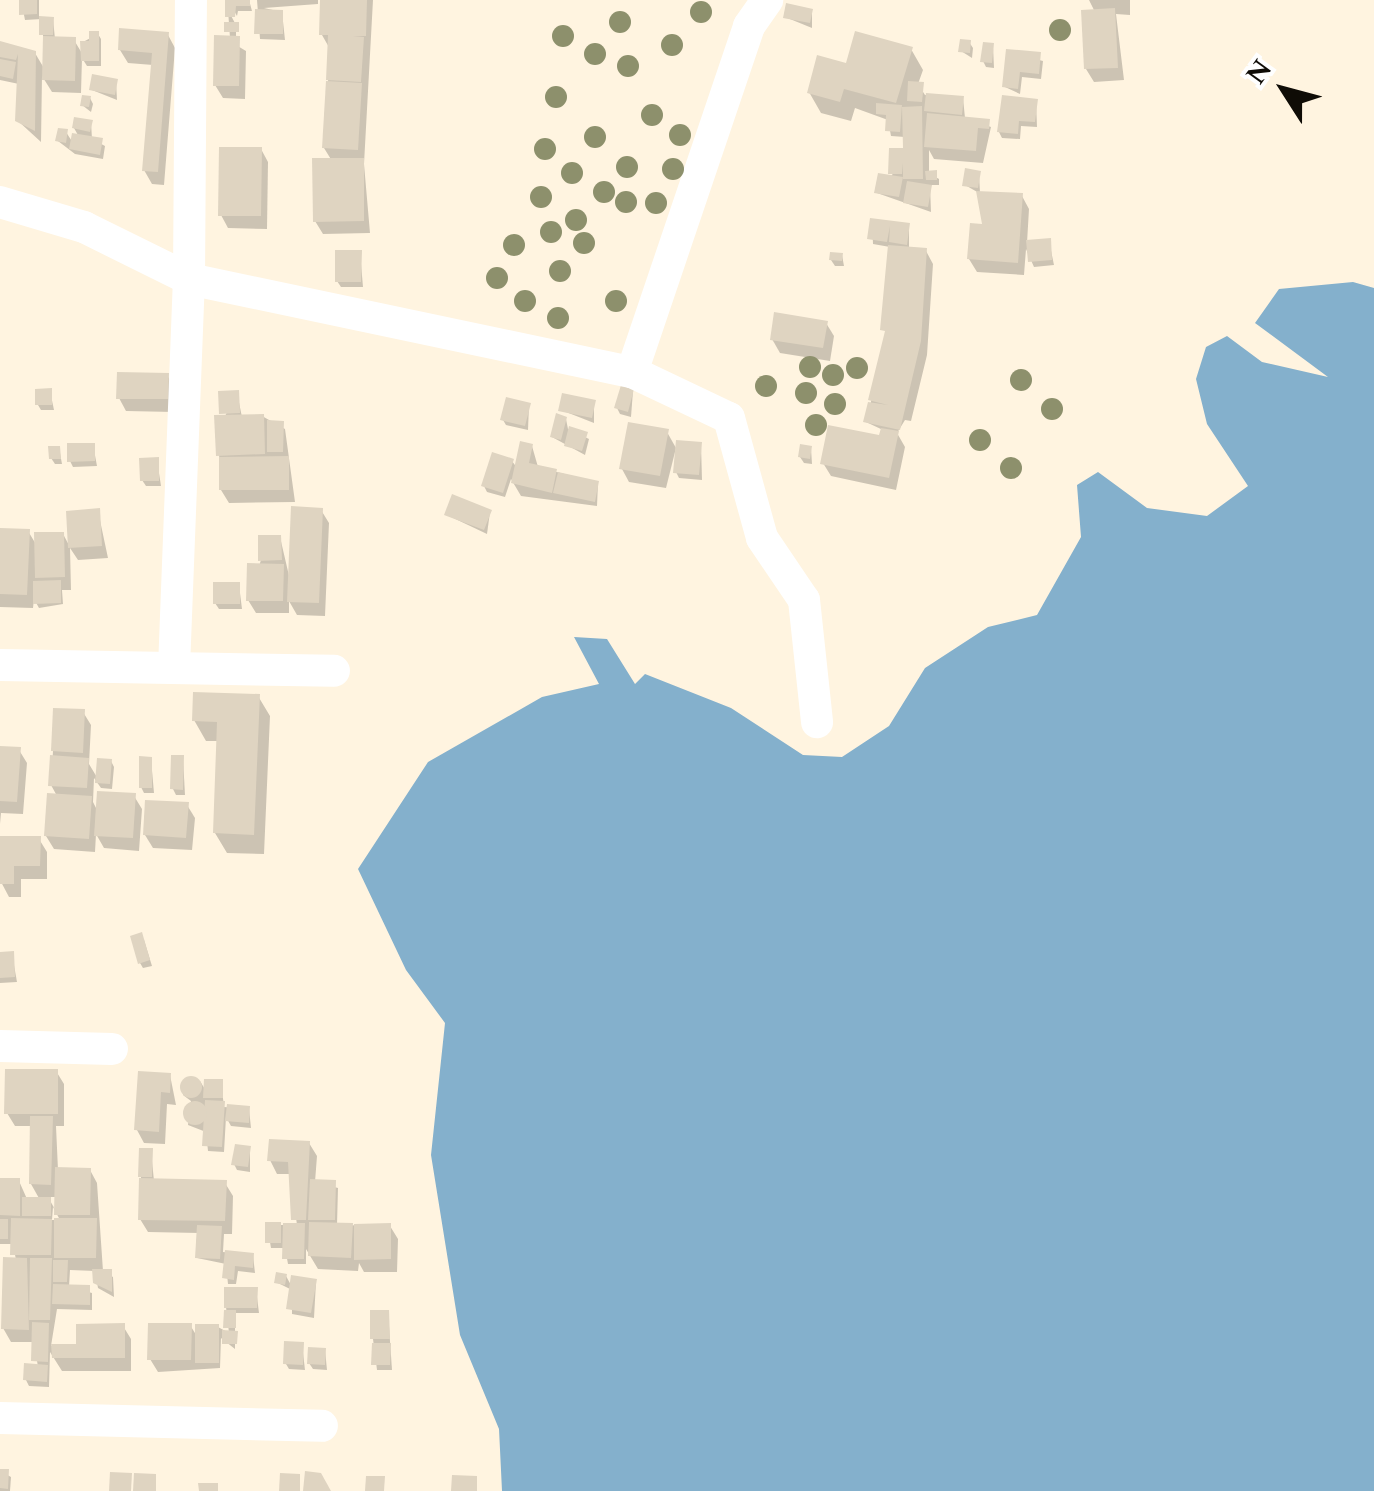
<!DOCTYPE html>
<style>
body{margin:0}
#map{position:relative;width:1374px;height:1491px;overflow:hidden;background:#fff4e0;font-family:Spectral,serif}
div>[style]{position:absolute}
.water>*{inset:0;background:#84b0cc}
.shadow>*{inset:0;background:#0003}
.building>*{inset:0;background:#dfd4c1}
.round{border-radius:50%}
.street>*{height:32px;margin:-16px;padding:0 16px;transform-origin:16px;border-radius:16px;background:#fff}
.trees>*{width:22px;height:22px;margin:-11px;border-radius:50%;background:#8d906c}
span{translate:-50% -50%;white-space:nowrap;text-align:center;line-height:1.15;-webkit-text-stroke:10px #fff;paint-order:stroke}
.north{position:absolute;left:1234px;top:40px;width:100px;height:100px;-webkit-text-stroke:8px #fff;paint-order:stroke;rotate:306deg;font-size:28px;font-weight:700;line-height:40px;text-align:center;color:#0f0c06}
.north::after{content:'';display:block;margin:auto;width:35px;height:45px;background:#0f0c06;clip-path:polygon(50% 0,100% 100%,50% 72%,0 100%)}
</style>
<div id="map">
<div class="water">
<i style="clip-path:polygon(1353px 282px,1374px 288px,1374px 1491px,502px 1491px,499px 1429px,460px 1335px,431px 1155px,445px 1023px,406px 970px,358px 869px,428px 762px,542px 697px,599px 684px,574px 637px,607px 639px,635px 684px,645px 674px,731px 708px,803px 755px,842px 757px,889px 726px,925px 668px,988px 627px,1037px 615px,1081px 537px,1077px 485px,1098px 472px,1147px 508px,1207px 516px,1248px 486px,1207px 424px,1196px 379px,1206px 347px,1227px 336px,1262px 362px,1328px 377px,1255px 323px,1279px 289px)"></i>
</div>
<div class="shadow">
<i style="clip-path:polygon(21px 0,39px 0,39px 18px,53px 19px,55px 39px,74px 40px,83px 55px,83px 42px,98px 34px,101px 39px,101px 66px,87px 66px,82px 58px,81px 93px,52px 92px,42px 76px,41px 142px,17px 120px,19px 84px,0 80px,0 44px,35px 53px,45px 70px,42px 19px,25px 20px)"></i>
<i style="clip-path:polygon(228px 0,249px 0,252px 11px,238px 11px,237px 16px)"></i>
<i style="clip-path:polygon(257px 0,318px 0,318px 4px,264px 8px,282px 12px,285px 40px,260px 39px)"></i>
<i style="clip-path:polygon(322px 0,373px 0,364px 164px,370px 233px,323px 234px,315px 221px,332px 161px,324px 148px,330px 49px,322px 35px)"></i>
<i style="clip-path:polygon(1089px 0,1130px 0,1130px 15px,1116px 14px,1124px 80px,1094px 82px,1086px 69px,1095px 12px)"></i>
<i style="clip-path:polygon(228px 10px,236px 25px,236px 45px,246px 51px,245px 99px,223px 98px,215px 85px,230px 38px)"></i>
<i style="clip-path:polygon(812px 11px,812px 28px,785px 17px)"></i>
<i style="clip-path:polygon(168px 35px,175px 48px,164px 185px,152px 184px,144px 170px,153px 65px,128px 63px,120px 50px)"></i>
<i style="clip-path:polygon(969px 42px,973px 48px,972px 58px,961px 51px)"></i>
<i style="clip-path:polygon(993px 46px,994px 68px,986px 67px,983px 61px)"></i>
<i style="clip-path:polygon(911px 49px,923px 70px,918px 84px,925px 95px,963px 98px,965px 118px,991px 127px,983px 163px,934px 159px,929px 150px,929px 173px,939px 179px,939px 185px,930px 185px,931px 212px,877px 193px,906px 158px,905px 137px,891px 136px,888px 120px,855px 108px,851px 121px,821px 113px,809px 92px,848px 66px)"></i>
<i style="clip-path:polygon(1008px 52px,1043px 61px,1041px 79px,1022px 77px,1020px 94px,1005px 87px)"></i>
<i style="clip-path:polygon(116px 81px,117px 100px,92px 90px)"></i>
<i style="clip-path:polygon(90px 98px,93px 104px,91px 112px,82px 105px)"></i>
<i style="clip-path:polygon(1036px 101px,1037px 127px,1021px 126px,1020px 139px,1002px 138px,999px 132px)"></i>
<i style="clip-path:polygon(91px 122px,92px 139px,105px 146px,103px 159px,75px 154px,58px 141px,66px 132px,73px 143px,79px 137px,74px 128px)"></i>
<i style="clip-path:polygon(261px 149px,268px 162px,267px 229px,228px 228px,221px 215px)"></i>
<i style="clip-path:polygon(979px 173px,980px 193px,1022px 196px,1029px 209px,1027px 243px,1049px 241px,1054px 265px,1034px 267px,1026px 249px,1024px 275px,977px 272px,969px 259px,985px 226px,979px 193px,965px 185px)"></i>
<i style="clip-path:polygon(872px 221px,909px 225px,909px 249px,926px 251px,933px 264px,927px 355px,911px 421px,905px 420px,897px 433px,905px 447px,896px 490px,831px 476px,823px 463px,881px 438px,883px 430px,866px 422px,887px 336px,890px 247px,873px 244px)"></i>
<i style="clip-path:polygon(360px 252px,363px 287px,341px 287px,337px 281px)"></i>
<i style="clip-path:polygon(842px 255px,844px 266px,835px 266px,831px 260px)"></i>
<i style="clip-path:polygon(826px 323px,834px 336px,830px 361px,780px 353px,772px 339px)"></i>
<i style="clip-path:polygon(167px 375px,175px 388px,174px 412px,126px 411px,119px 398px)"></i>
<i style="clip-path:polygon(50px 391px,54px 410px,41px 410px,38px 405px)"></i>
<i style="clip-path:polygon(633px 391px,631px 417px,620px 414px,617px 408px)"></i>
<i style="clip-path:polygon(237px 393px,242px 417px,262px 416px,285px 429px,295px 502px,229px 503px,221px 490px,217px 418px,224px 418px)"></i>
<i style="clip-path:polygon(594px 402px,594px 423px,561px 410px)"></i>
<i style="clip-path:polygon(529px 405px,528px 430px,506px 425px,503px 420px)"></i>
<i style="clip-path:polygon(566px 419px,568px 429px,589px 439px,585px 455px,552px 437px)"></i>
<i style="clip-path:polygon(667px 432px,676px 448px,666px 488px,629px 482px,622px 469px)"></i>
<i style="clip-path:polygon(701px 444px,702px 480px,679px 478px,676px 472px)"></i>
<i style="clip-path:polygon(93px 445px,97px 466px,73px 467px,70px 461px)"></i>
<i style="clip-path:polygon(532px 446px,538px 467px,598px 483px,597px 506px,521px 496px,511px 479px,505px 497px,487px 492px,484px 486px,512px 461px,517px 468px)"></i>
<i style="clip-path:polygon(59px 448px,62px 464px,55px 464px,51px 458px)"></i>
<i style="clip-path:polygon(811px 448px,812px 464px,804px 463px,800px 457px)"></i>
<i style="clip-path:polygon(157px 460px,161px 486px,146px 486px,142px 480px)"></i>
<i style="clip-path:polygon(321px 510px,329px 523px,325px 616px,297px 615px,289px 601px,289px 613px,256px 613px,248px 600px,261px 560px,280px 537px,290px 580px)"></i>
<i style="clip-path:polygon(98px 511px,108px 558px,78px 560px,70px 548px,71px 590px,62px 590px,63px 604px,39px 608px,34px 599px,33px 608px,0 607px,0 530px,28px 531px,37px 546px,63px 534px,70px 547px)"></i>
<i style="clip-path:polygon(490px 512px,487px 534px,447px 515px)"></i>
<i style="clip-path:polygon(239px 585px,242px 609px,219px 609px,215px 603px)"></i>
<i style="clip-path:polygon(258px 696px,270px 716px,264px 854px,227px 853px,215px 833px,219px 741px,206px 741px,194px 720px)"></i>
<i style="clip-path:polygon(83px 712px,91px 725px,89px 764px,98px 779px,111px 761px,114px 767px,112px 789px,101px 788px,94px 778px,93px 802px,98px 812px,134px 796px,142px 809px,139px 851px,104px 848px,96px 834px,95px 852px,54px 849px,46px 836px,57px 796px,51px 785px,53px 751px)"></i>
<i style="clip-path:polygon(0 749px,19px 750px,27px 763px,23px 814px,1px 813px,0 824px)"></i>
<i style="clip-path:polygon(183px 758px,185px 795px,176px 795px,173px 789px)"></i>
<i style="clip-path:polygon(151px 759px,154px 793px,144px 793px,141px 787px)"></i>
<i style="clip-path:polygon(187px 805px,195px 818px,192px 850px,153px 848px,145px 835px)"></i>
<i style="clip-path:polygon(0 839px,39px 839px,47px 852px,47px 879px,21px 879px,21px 897px,9px 897px,0 880px)"></i>
<i style="clip-path:polygon(144px 940px,152px 966px,143px 968px,140px 963px)"></i>
<i style="clip-path:polygon(0 954px,12px 954px,17px 982px,0 983px)"></i>
<i style="clip-path:polygon(evenodd,56px 1071px,64px 1084px,64px 1126px,56px 1126px,58px 1170px,90px 1170px,97px 1183px,103px 1271px,113px 1277px,114px 1297px,98px 1288px,95px 1271px,70px 1270px,69px 1287px,92px 1293px,92px 1310px,57px 1309px,51px 1346px,79px 1347px,123px 1326px,131px 1339px,131px 1371px,62px 1371px,50px 1352px,49px 1387px,29px 1386px,26px 1380px,38px 1367px,34px 1342px,11px 1342px,3px 1328px,16px 1260px,13px 1244px,0 1244px,0 1181px,19px 1181px,27px 1199px,40px 1200px,31px 1184px,33px 1126px,15px 1126px,7px 1113px,56px 1071px,48px 1197px,57px 1197px,57px 1213px,48px 1197px,56px 1071px,53px 1207px,60px 1220px,52px 1220px,53px 1207px)"></i>
<i style="clip-path:polygon(170px 1075px,176px 1105px,167px 1104px,165px 1144px,144px 1143px,137px 1130px)"></i>
<i style="clip-path:polygon(184px 1079px,200px 1081px,206px 1091px,221px 1081px,224px 1107px,249px 1109px,251px 1128px,231px 1126px,226px 1117px,224px 1152px,208px 1151px,206px 1132px,188px 1125px,191px 1101px,183px 1095px)"></i>
<i style="clip-path:polygon(309px 1143px,317px 1156px,315px 1182px,338px 1188px,337px 1225px,390px 1226px,398px 1239px,397px 1272px,364px 1272px,359px 1263px,358px 1271px,318px 1269px,306px 1249px,306px 1264px,288px 1264px,285px 1248px,271px 1248px,267px 1225px,297px 1225px,290px 1174px,277px 1174px,270px 1160px)"></i>
<i style="clip-path:polygon(250px 1149px,250px 1172px,237px 1170px,234px 1164px)"></i>
<i style="clip-path:polygon(151px 1151px,154px 1181px,225px 1183px,233px 1196px,232px 1234px,224px 1234px,223px 1252px,253px 1255px,255px 1273px,238px 1271px,236px 1284px,228px 1284px,226px 1264px,197px 1258px,199px 1233px,148px 1232px,140px 1219px,141px 1176px)"></i>
<i style="clip-path:polygon(286px 1276px,292px 1287px,316px 1282px,314px 1318px,292px 1314px,292px 1290px,276px 1282px)"></i>
<i style="clip-path:polygon(256px 1289px,259px 1313px,235px 1313px,235px 1349px,221px 1338px,220px 1368px,158px 1372px,150px 1359px,190px 1325px,198px 1338px,218px 1327px,229px 1333px,226px 1307px)"></i>
<i style="clip-path:polygon(388px 1312px,392px 1370px,377px 1370px,373px 1339px)"></i>
<i style="clip-path:polygon(302px 1344px,305px 1370px,289px 1369px,286px 1364px)"></i>
<i style="clip-path:polygon(325px 1350px,327px 1370px,313px 1369px,309px 1363px)"></i>
<i style="clip-path:polygon(0 1471px,11px 1477px,10px 1491px,0 1491px)"></i>
</div>
<div class="building">
<i style="clip-path:polygon(19px 0,37px 0,37px 14px,19px 15px)"></i>
<i style="clip-path:polygon(225px 0,250px 0,250px 6px,236px 6px,235px 17px,225px 17px)"></i>
<i style="clip-path:polygon(320px 0,367px 0,366px 36px,353px 36px,364px 37px,361px 82px,326px 80px,328px 35px,319px 35px)"></i>
<i style="clip-path:polygon(786px 3px,813px 9px,810px 23px,783px 18px)"></i>
<i style="clip-path:polygon(1115px 8px,1118px 68px,1084px 69px,1081px 10px)"></i>
<i style="clip-path:polygon(255px 9px,283px 10px,283px 34px,254px 34px)"></i>
<i style="clip-path:polygon(39px 16px,54px 17px,53px 35px,39px 35px)"></i>
<i style="clip-path:polygon(224px 22px,239px 22px,239px 32px,224px 32px)"></i>
<i style="clip-path:polygon(119px 28px,169px 32px,158px 172px,142px 171px,152px 53px,118px 50px)"></i>
<i style="clip-path:polygon(89px 31px,99px 31px,99px 61px,81px 61px,80px 41px,89px 41px)"></i>
<i style="clip-path:polygon(855px 31px,913px 47px,896px 103px,844px 89px,840px 102px,807px 93px,817px 55px,846px 63px)"></i>
<i style="clip-path:polygon(214px 35px,240px 36px,239px 86px,213px 86px)"></i>
<i style="clip-path:polygon(43px 36px,76px 37px,75px 81px,42px 80px)"></i>
<i style="clip-path:polygon(960px 39px,971px 40px,970px 53px,958px 52px)"></i>
<i style="clip-path:polygon(0 41px,36px 51px,35px 131px,15px 121px,18px 54px,16px 60px,0 57px)"></i>
<i style="clip-path:polygon(983px 42px,994px 43px,992px 63px,980px 62px)"></i>
<i style="clip-path:polygon(1006px 49px,1041px 52px,1039px 74px,1020px 72px,1018px 89px,1002px 87px)"></i>
<i style="clip-path:polygon(0 59px,16px 62px,13px 79px,0 76px)"></i>
<i style="clip-path:polygon(92px 74px,118px 79px,115px 95px,89px 90px)"></i>
<i style="clip-path:polygon(326px 81px,362px 83px,358px 150px,322px 148px)"></i>
<i style="clip-path:polygon(908px 81px,924px 82px,922px 102px,907px 101px)"></i>
<i style="clip-path:polygon(926px 93px,964px 96px,962px 115px,924px 111px)"></i>
<i style="clip-path:polygon(82px 95px,91px 96px,89px 107px,80px 106px)"></i>
<i style="clip-path:polygon(1002px 95px,1038px 99px,1035px 122px,1019px 121px,1018px 134px,997px 132px)"></i>
<i style="clip-path:polygon(876px 103px,902px 105px,900px 132px,885px 131px,886px 115px,876px 114px)"></i>
<i style="clip-path:polygon(922px 106px,923px 179px,903px 179px,903px 163px,902px 174px,888px 174px,889px 148px,903px 148px,902px 107px)"></i>
<i style="clip-path:polygon(927px 113px,990px 119px,989px 129px,978px 128px,976px 151px,924px 147px)"></i>
<i style="clip-path:polygon(74px 117px,93px 120px,90px 132px,72px 128px)"></i>
<i style="clip-path:polygon(58px 128px,68px 129px,66px 143px,55px 141px)"></i>
<i style="clip-path:polygon(72px 133px,103px 138px,100px 155px,69px 149px)"></i>
<i style="clip-path:polygon(219px 147px,262px 147px,261px 216px,218px 216px)"></i>
<i style="clip-path:polygon(312px 158px,364px 158px,364px 221px,313px 222px)"></i>
<i style="clip-path:polygon(965px 168px,981px 171px,978px 188px,962px 186px)"></i>
<i style="clip-path:polygon(937px 170px,937px 180px,926px 180px,925px 171px)"></i>
<i style="clip-path:polygon(878px 173px,903px 177px,899px 197px,874px 193px)"></i>
<i style="clip-path:polygon(907px 181px,932px 185px,928px 207px,903px 203px)"></i>
<i style="clip-path:polygon(976px 191px,1023px 193px,1018px 263px,967px 259px,970px 223px,982px 224px)"></i>
<i style="clip-path:polygon(870px 218px,910px 223px,907px 245px,889px 242px,890px 226px,887px 242px,867px 239px)"></i>
<i style="clip-path:polygon(1051px 238px,1052px 260px,1028px 262px,1026px 240px)"></i>
<i style="clip-path:polygon(888px 245px,927px 248px,921px 341px,900px 430px,863px 422px,868px 402px,888px 405px,868px 400px,885px 331px,880px 330px)"></i>
<i style="clip-path:polygon(335px 250px,362px 250px,361px 282px,335px 282px)"></i>
<i style="clip-path:polygon(830px 252px,843px 253px,842px 261px,829px 260px)"></i>
<i style="clip-path:polygon(774px 312px,828px 321px,823px 348px,770px 340px)"></i>
<i style="clip-path:polygon(117px 372px,169px 373px,168px 399px,116px 399px)"></i>
<i style="clip-path:polygon(621px 385px,634px 389px,628px 412px,614px 408px)"></i>
<i style="clip-path:polygon(52px 388px,52px 405px,35px 405px,35px 389px)"></i>
<i style="clip-path:polygon(239px 390px,240px 413px,219px 414px,218px 391px)"></i>
<i style="clip-path:polygon(562px 393px,596px 400px,592px 418px,558px 411px)"></i>
<i style="clip-path:polygon(506px 397px,531px 403px,525px 426px,500px 420px)"></i>
<i style="clip-path:polygon(556px 413px,567px 417px,561px 440px,550px 437px)"></i>
<i style="clip-path:polygon(264px 414px,265px 454px,216px 456px,214px 415px)"></i>
<i style="clip-path:polygon(267px 420px,284px 421px,283px 452px,267px 452px)"></i>
<i style="clip-path:polygon(628px 422px,669px 429px,660px 476px,619px 469px)"></i>
<i style="clip-path:polygon(828px 425px,879px 435px,881px 428px,899px 431px,889px 478px,820px 464px)"></i>
<i style="clip-path:polygon(569px 426px,588px 432px,582px 451px,564px 446px)"></i>
<i style="clip-path:polygon(676px 440px,702px 442px,699px 475px,673px 473px)"></i>
<i style="clip-path:polygon(520px 441px,533px 444px,529px 463px,557px 469px,552px 493px,511px 483px)"></i>
<i style="clip-path:polygon(67px 443px,95px 443px,95px 461px,67px 462px)"></i>
<i style="clip-path:polygon(800px 444px,812px 446px,810px 459px,798px 457px)"></i>
<i style="clip-path:polygon(48px 446px,60px 446px,61px 459px,49px 459px)"></i>
<i style="clip-path:polygon(492px 452px,514px 459px,503px 493px,481px 486px)"></i>
<i style="clip-path:polygon(289px 456px,289px 490px,219px 490px,219px 457px)"></i>
<i style="clip-path:polygon(159px 457px,159px 481px,140px 481px,139px 458px)"></i>
<i style="clip-path:polygon(558px 472px,599px 481px,595px 502px,553px 493px)"></i>
<i style="clip-path:polygon(452px 494px,492px 510px,484px 530px,444px 515px)"></i>
<i style="clip-path:polygon(291px 506px,323px 508px,319px 603px,287px 602px)"></i>
<i style="clip-path:polygon(100px 508px,102px 546px,68px 548px,66px 511px)"></i>
<i style="clip-path:polygon(0 528px,30px 529px,27px 595px,0 594px)"></i>
<i style="clip-path:polygon(34px 532px,64px 532px,65px 577px,35px 578px)"></i>
<i style="clip-path:polygon(258px 535px,281px 535px,282px 560px,258px 561px)"></i>
<i style="clip-path:polygon(247px 563px,284px 564px,283px 601px,246px 601px)"></i>
<i style="clip-path:polygon(61px 580px,61px 603px,33px 604px,33px 581px)"></i>
<i style="clip-path:polygon(213px 582px,240px 582px,240px 604px,213px 604px)"></i>
<i style="clip-path:polygon(193px 692px,260px 694px,254px 835px,213px 833px,217px 722px,192px 721px)"></i>
<i style="clip-path:polygon(53px 708px,85px 709px,83px 753px,51px 751px)"></i>
<i style="clip-path:polygon(0 746px,21px 747px,17px 802px,0 801px)"></i>
<i style="clip-path:polygon(50px 755px,89px 758px,87px 788px,48px 786px)"></i>
<i style="clip-path:polygon(171px 755px,184px 755px,183px 790px,170px 789px)"></i>
<i style="clip-path:polygon(139px 756px,152px 757px,152px 788px,139px 788px)"></i>
<i style="clip-path:polygon(97px 758px,112px 759px,110px 784px,95px 783px)"></i>
<i style="clip-path:polygon(97px 791px,136px 793px,133px 838px,94px 836px)"></i>
<i style="clip-path:polygon(47px 793px,92px 796px,89px 839px,44px 836px)"></i>
<i style="clip-path:polygon(145px 800px,189px 802px,186px 838px,143px 835px)"></i>
<i style="clip-path:polygon(0 836px,41px 836px,40px 866px,14px 866px,14px 884px,0 884px)"></i>
<i style="clip-path:polygon(142px 932px,150px 960px,138px 964px,130px 936px)"></i>
<i style="clip-path:polygon(14px 951px,15px 977px,0 978px,0 952px)"></i>
<i style="clip-path:polygon(5px 1069px,58px 1069px,58px 1114px,4px 1114px)"></i>
<i style="clip-path:polygon(138px 1071px,171px 1073px,170px 1093px,161px 1092px,159px 1132px,134px 1130px)"></i>
<i class="round" style="left:180px;top:1076px;width:22px;height:22px"></i>
<i style="clip-path:polygon(204px 1079px,223px 1079px,223px 1098px,203px 1098px)"></i>
<i style="clip-path:polygon(205px 1100px,225px 1101px,222px 1147px,202px 1146px)"></i>
<i class="round" style="left:183px;top:1101px;width:24px;height:24px"></i>
<i style="clip-path:polygon(227px 1104px,250px 1106px,249px 1123px,225px 1121px)"></i>
<i style="clip-path:polygon(30px 1116px,53px 1116px,51px 1185px,29px 1184px)"></i>
<i style="clip-path:polygon(269px 1139px,310px 1141px,306px 1220px,291px 1220px,288px 1162px,267px 1161px)"></i>
<i style="clip-path:polygon(235px 1144px,251px 1146px,248px 1167px,231px 1165px)"></i>
<i style="clip-path:polygon(139px 1148px,153px 1148px,152px 1177px,138px 1177px)"></i>
<i style="clip-path:polygon(55px 1167px,91px 1168px,90px 1215px,54px 1215px)"></i>
<i style="clip-path:polygon(0 1178px,20px 1178px,20px 1216px,0 1215px)"></i>
<i style="clip-path:polygon(139px 1178px,227px 1180px,225px 1221px,138px 1220px)"></i>
<i style="clip-path:polygon(310px 1179px,336px 1180px,335px 1220px,308px 1220px)"></i>
<i style="clip-path:polygon(22px 1197px,51px 1197px,51px 1216px,22px 1216px)"></i>
<i style="clip-path:polygon(11px 1218px,52px 1219px,51px 1255px,10px 1255px)"></i>
<i style="clip-path:polygon(54px 1218px,97px 1218px,96px 1258px,54px 1258px)"></i>
<i style="clip-path:polygon(0 1219px,8px 1219px,8px 1239px,0 1239px)"></i>
<i style="clip-path:polygon(265px 1222px,281px 1222px,281px 1243px,265px 1243px)"></i>
<i style="clip-path:polygon(309px 1222px,353px 1223px,351px 1258px,308px 1256px)"></i>
<i style="clip-path:polygon(283px 1223px,305px 1223px,304px 1259px,282px 1259px)"></i>
<i style="clip-path:polygon(391px 1223px,391px 1259px,354px 1260px,354px 1224px)"></i>
<i style="clip-path:polygon(197px 1225px,222px 1226px,220px 1259px,195px 1258px)"></i>
<i style="clip-path:polygon(225px 1250px,254px 1253px,253px 1268px,235px 1266px,234px 1280px,222px 1278px)"></i>
<i style="clip-path:polygon(3px 1257px,27px 1258px,29px 1330px,1px 1329px)"></i>
<i style="clip-path:polygon(30px 1258px,52px 1258px,50px 1320px,29px 1320px)"></i>
<i style="clip-path:polygon(53px 1260px,68px 1260px,67px 1282px,53px 1282px)"></i>
<i style="clip-path:polygon(92px 1269px,112px 1269px,112px 1292px,93px 1283px)"></i>
<i style="clip-path:polygon(276px 1272px,287px 1274px,285px 1285px,274px 1283px)"></i>
<i style="clip-path:polygon(291px 1275px,317px 1279px,311px 1313px,286px 1309px)"></i>
<i style="clip-path:polygon(53px 1284px,90px 1285px,90px 1305px,52px 1304px)"></i>
<i style="clip-path:polygon(224px 1287px,258px 1287px,257px 1308px,224px 1308px)"></i>
<i style="clip-path:polygon(224px 1310px,236px 1310px,236px 1328px,223px 1328px)"></i>
<i style="clip-path:polygon(370px 1310px,389px 1310px,390px 1339px,370px 1339px)"></i>
<i style="clip-path:polygon(32px 1322px,49px 1323px,48px 1362px,31px 1361px)"></i>
<i style="clip-path:polygon(125px 1323px,125px 1358px,52px 1358px,51px 1344px,76px 1344px,76px 1324px)"></i>
<i style="clip-path:polygon(148px 1323px,192px 1323px,191px 1360px,147px 1360px)"></i>
<i style="clip-path:polygon(195px 1324px,219px 1324px,219px 1363px,195px 1363px)"></i>
<i style="clip-path:polygon(222px 1330px,238px 1331px,237px 1344px,222px 1344px)"></i>
<i style="clip-path:polygon(284px 1341px,304px 1342px,303px 1365px,283px 1364px)"></i>
<i style="clip-path:polygon(372px 1343px,391px 1343px,390px 1365px,371px 1365px)"></i>
<i style="clip-path:polygon(308px 1347px,326px 1348px,325px 1365px,307px 1364px)"></i>
<i style="clip-path:polygon(24px 1363px,48px 1365px,47px 1382px,23px 1380px)"></i>
<i style="clip-path:polygon(0 1469px,9px 1469px,8px 1489px,0 1488px)"></i>
<i style="clip-path:polygon(305px 1471px,321px 1473px,331px 1491px,303px 1491px)"></i>
<i style="clip-path:polygon(110px 1472px,132px 1473px,131px 1491px,109px 1491px)"></i>
<i style="clip-path:polygon(134px 1473px,156px 1474px,156px 1491px,133px 1491px)"></i>
<i style="clip-path:polygon(280px 1473px,300px 1474px,300px 1491px,279px 1491px)"></i>
<i style="clip-path:polygon(452px 1475px,477px 1476px,477px 1491px,451px 1491px)"></i>
<i style="clip-path:polygon(366px 1476px,385px 1476px,384px 1491px,365px 1491px)"></i>
<i style="clip-path:polygon(198px 1483px,218px 1483px,218px 1491px,199px 1491px)"></i>
</div>
<div class="street">
<i style="left:0;top:202px;width:88px;rotate:16.6deg"></i>
<i style="left:84px;top:227px;width:117px;rotate:26.3deg"></i>
<i style="left:189px;top:279px;width:453px;rotate:11.9deg"></i>
<i style="left:632px;top:372px;width:107px;rotate:25.4deg"></i>
<i style="left:729px;top:418px;width:124px;rotate:74.6deg"></i>
<i style="left:762px;top:538px;width:75px;rotate:55.9deg"></i>
<i style="left:804px;top:600px;width:123px;rotate:83.9deg"></i>
<i style="left:632px;top:372px;width:365px;rotate:-71.3deg"></i>
<i style="left:749px;top:26px;width:32px;rotate:-55deg"></i>
<i style="left:0;top:665px;width:334px;rotate:1deg"></i>
<i style="left:174px;top:668px;width:389px;rotate:-87.8deg"></i>
<i style="left:189px;top:279px;width:279px;rotate:-89.6deg"></i>
<i style="left:0;top:1046px;width:112px;rotate:1.5deg"></i>
<i style="left:0;top:1418px;width:322px;rotate:1.4deg"></i>
</div>
<div class="trees">
<i style="left:701px;top:12px"></i>
<i style="left:620px;top:22px"></i>
<i style="left:1060px;top:30px"></i>
<i style="left:563px;top:36px"></i>
<i style="left:672px;top:45px"></i>
<i style="left:595px;top:54px"></i>
<i style="left:628px;top:66px"></i>
<i style="left:556px;top:97px"></i>
<i style="left:652px;top:115px"></i>
<i style="left:680px;top:135px"></i>
<i style="left:595px;top:137px"></i>
<i style="left:545px;top:149px"></i>
<i style="left:627px;top:167px"></i>
<i style="left:673px;top:169px"></i>
<i style="left:572px;top:173px"></i>
<i style="left:604px;top:192px"></i>
<i style="left:541px;top:197px"></i>
<i style="left:626px;top:202px"></i>
<i style="left:656px;top:203px"></i>
<i style="left:576px;top:220px"></i>
<i style="left:551px;top:232px"></i>
<i style="left:584px;top:243px"></i>
<i style="left:514px;top:245px"></i>
<i style="left:560px;top:271px"></i>
<i style="left:497px;top:278px"></i>
<i style="left:525px;top:301px"></i>
<i style="left:616px;top:301px"></i>
<i style="left:558px;top:318px"></i>
<i style="left:810px;top:367px"></i>
<i style="left:857px;top:368px"></i>
<i style="left:833px;top:375px"></i>
<i style="left:1021px;top:380px"></i>
<i style="left:766px;top:386px"></i>
<i style="left:806px;top:393px"></i>
<i style="left:835px;top:404px"></i>
<i style="left:1052px;top:409px"></i>
<i style="left:816px;top:425px"></i>
<i style="left:980px;top:440px"></i>
<i style="left:1011px;top:468px"></i>
</div>
<div class="north">N</div>
</div>
